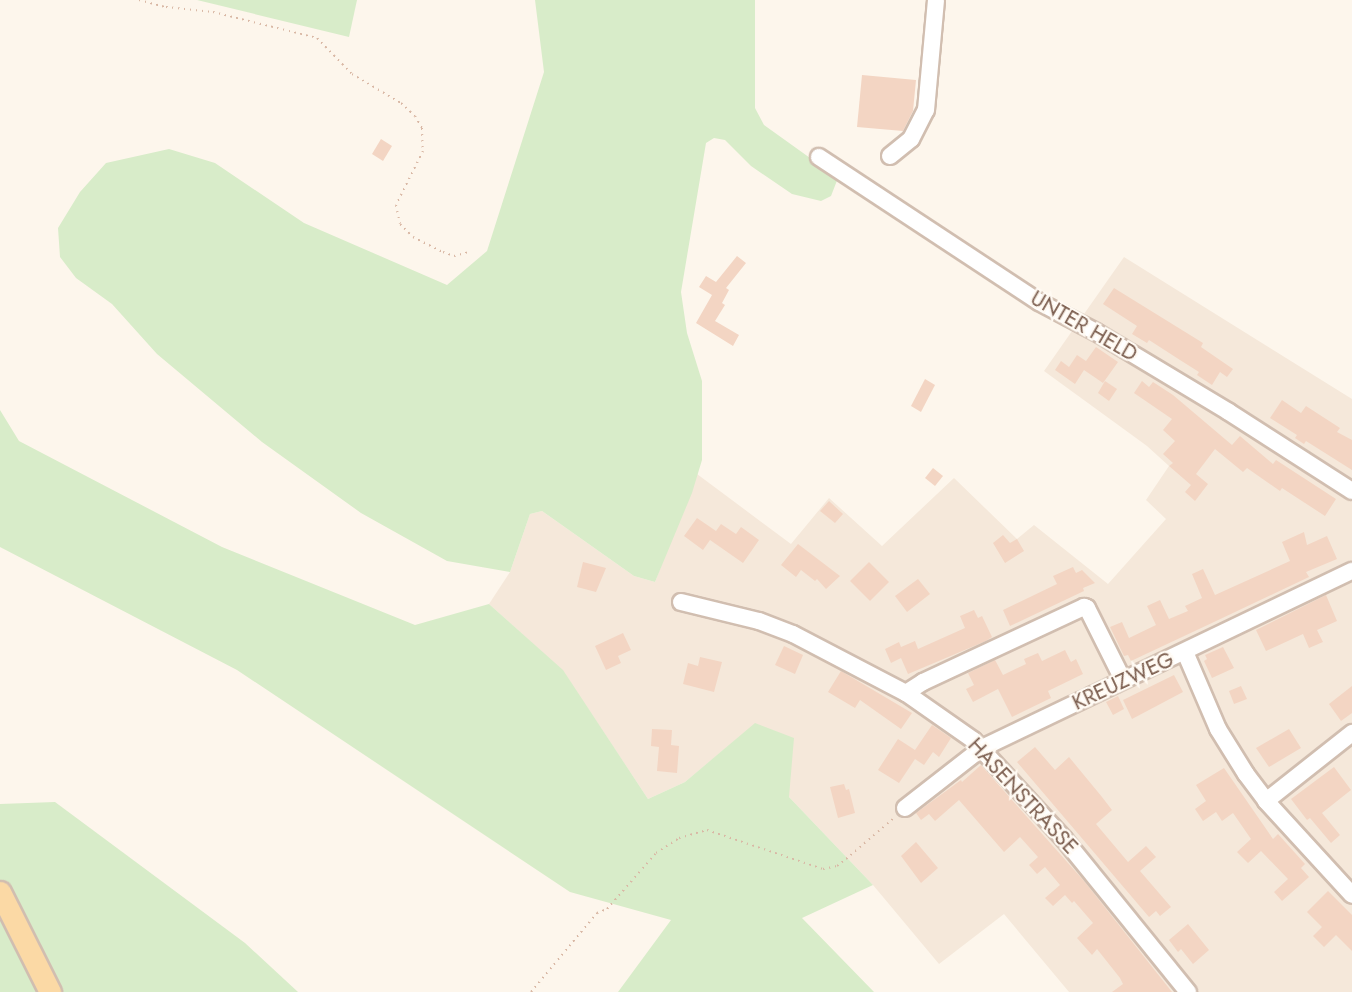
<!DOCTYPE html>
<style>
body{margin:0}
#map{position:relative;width:1352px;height:992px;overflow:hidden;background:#fdf6ec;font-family:Jost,sans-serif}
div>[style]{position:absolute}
.residential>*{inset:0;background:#f5e8da}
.green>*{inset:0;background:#d8ecc9}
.building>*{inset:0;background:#f3d5c3}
.path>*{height:2px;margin-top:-1px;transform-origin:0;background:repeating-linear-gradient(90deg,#d9b8a5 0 1.5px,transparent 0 6px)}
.roads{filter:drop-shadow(2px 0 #d1beb0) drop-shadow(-2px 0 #d1beb0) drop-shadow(0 2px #d1beb0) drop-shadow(0 -2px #d1beb0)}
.minor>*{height:16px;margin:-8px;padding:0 8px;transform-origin:8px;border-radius:8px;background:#fff}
.major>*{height:21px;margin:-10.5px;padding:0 10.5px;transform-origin:10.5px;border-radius:10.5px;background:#fbd9a5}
span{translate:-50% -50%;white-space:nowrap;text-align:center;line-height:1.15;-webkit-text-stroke:4.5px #fffaf3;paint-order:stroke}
.street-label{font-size:21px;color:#7a5c4d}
</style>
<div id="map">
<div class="residential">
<i style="clip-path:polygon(1124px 257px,1352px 399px,1352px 992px,1069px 992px,1004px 914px,939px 964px,873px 885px,789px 797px,755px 724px,685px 782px,648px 799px,563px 671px,489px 604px,510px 572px,530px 514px,542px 511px,634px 576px,655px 582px,697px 474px,791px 544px,829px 498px,882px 546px,954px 478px,1017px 539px,1034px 525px,1108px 584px,1166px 519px,1146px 500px,1169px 466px,1147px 446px,1044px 371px)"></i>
</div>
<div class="green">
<i style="clip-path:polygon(197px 0,357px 0,349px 37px)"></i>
<i style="clip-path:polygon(535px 0,755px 0,755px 108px,764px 125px,838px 178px,831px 196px,821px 201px,792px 194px,751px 166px,725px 140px,714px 138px,706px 143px,681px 292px,687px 333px,702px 381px,702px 460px,692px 493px,655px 582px,634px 576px,542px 511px,530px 514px,510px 572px,447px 561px,361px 513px,262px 442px,157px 354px,112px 304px,76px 278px,60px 257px,58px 228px,80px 192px,106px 163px,169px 149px,215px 163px,304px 223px,447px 285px,487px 251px,544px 72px)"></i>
<i style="clip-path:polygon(0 410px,19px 441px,222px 547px,415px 625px,489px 604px,563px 670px,648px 799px,685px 782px,755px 723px,794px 738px,789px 797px,873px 885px,802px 918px,874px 992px,618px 992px,671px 920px,570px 892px,237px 670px,0 547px)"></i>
<i style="clip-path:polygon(55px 802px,245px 943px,298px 992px,0 992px,0 804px)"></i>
</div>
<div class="building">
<i style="clip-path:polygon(862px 75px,916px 80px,913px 111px,903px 131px,857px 127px)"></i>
<i style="clip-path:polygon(381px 139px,392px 146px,383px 161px,372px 154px)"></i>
<i style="clip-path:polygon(737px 256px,746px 263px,726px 288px,729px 290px,722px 303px,725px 305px,715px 321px,739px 335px,733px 346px,696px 323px,712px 295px,699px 287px,706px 276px,716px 282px)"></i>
<i style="clip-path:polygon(1114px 288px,1203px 343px,1201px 347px,1233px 369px,1227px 377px,1220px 372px,1212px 385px,1197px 375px,1199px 372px,1180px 360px,1149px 340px,1147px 343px,1132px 334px,1137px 326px,1103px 304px)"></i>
<i style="clip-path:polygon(1096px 347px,1118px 362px,1103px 383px,1084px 370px,1075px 384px,1055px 370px,1061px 361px,1069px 367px,1077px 355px,1086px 361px)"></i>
<i style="clip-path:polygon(925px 379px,935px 385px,921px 412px,911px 406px)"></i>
<i style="clip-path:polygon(1105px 381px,1117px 389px,1109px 401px,1098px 393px)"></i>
<i style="clip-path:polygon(1142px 381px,1149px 387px,1153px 382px,1173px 395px,1232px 445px,1240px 436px,1273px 464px,1276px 460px,1336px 499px,1325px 516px,1282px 488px,1280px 491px,1247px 468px,1243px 472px,1215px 449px,1196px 474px,1208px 484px,1195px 501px,1185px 492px,1191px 485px,1169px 466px,1173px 463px,1163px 454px,1175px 441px,1163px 430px,1172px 419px,1134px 393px)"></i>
<i style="clip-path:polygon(1282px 400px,1301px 413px,1306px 406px,1340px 428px,1337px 432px,1352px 440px,1352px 470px,1306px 441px,1304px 444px,1295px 438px,1297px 435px,1270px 418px)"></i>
<i style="clip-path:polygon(933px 468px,943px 476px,935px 486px,925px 478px)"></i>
<i style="clip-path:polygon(829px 501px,843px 514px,835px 523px,820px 511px)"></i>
<i style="clip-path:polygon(697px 518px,716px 531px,721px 524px,736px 534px,741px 527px,759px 540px,743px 563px,710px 540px,703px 550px,684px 536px)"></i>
<i style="clip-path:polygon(1304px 532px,1307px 545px,1327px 536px,1337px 559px,1306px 572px,1309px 577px,1214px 622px,1131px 661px,1128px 655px,1124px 656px,1110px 627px,1122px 622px,1129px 638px,1156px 625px,1147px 606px,1160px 600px,1169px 619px,1188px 611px,1185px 606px,1202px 598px,1192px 574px,1203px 569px,1215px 595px,1290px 561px,1282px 542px)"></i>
<i style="clip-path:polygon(1003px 535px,1010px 543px,1017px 539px,1024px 551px,1005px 563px,993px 543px)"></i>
<i style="clip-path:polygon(798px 544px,840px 576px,826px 589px,817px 579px,815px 581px,801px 570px,796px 577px,781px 565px)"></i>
<i style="clip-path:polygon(583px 562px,606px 568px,596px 592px,577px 587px)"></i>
<i style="clip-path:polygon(869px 562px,889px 582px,870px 601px,850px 581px)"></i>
<i style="clip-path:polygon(1073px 567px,1076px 573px,1082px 570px,1095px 583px,1083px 588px,1084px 591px,1010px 626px,1003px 610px,1057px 584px,1053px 576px)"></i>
<i style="clip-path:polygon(918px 579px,930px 594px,907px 612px,895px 596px)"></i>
<i style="clip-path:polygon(1326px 595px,1337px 621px,1317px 630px,1323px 642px,1309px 648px,1303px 634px,1266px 651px,1256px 630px)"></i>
<i style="clip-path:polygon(974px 610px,978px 618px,982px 616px,992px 637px,986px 641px,908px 674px,901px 658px,891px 663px,885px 649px,899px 642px,901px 647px,915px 641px,918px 649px,965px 628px,960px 616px)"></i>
<i style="clip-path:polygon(623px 633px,631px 650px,618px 656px,621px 663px,606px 670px,595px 646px)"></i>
<i style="clip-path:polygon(784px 646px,803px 655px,795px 674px,775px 665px)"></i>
<i style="clip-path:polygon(1223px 647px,1234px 668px,1212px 678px,1204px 661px,1207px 659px,1205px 655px)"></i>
<i style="clip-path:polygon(1065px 650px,1071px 662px,1076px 659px,1083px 674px,1048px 691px,1051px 698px,1012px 717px,998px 689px,973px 702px,966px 689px,974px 685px,968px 673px,995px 660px,1003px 675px,1026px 664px,1024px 659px,1038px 653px,1042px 661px)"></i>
<i style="clip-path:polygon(700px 657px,722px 662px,714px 692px,683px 684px,688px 663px,698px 666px)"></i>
<i style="clip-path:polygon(841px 671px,912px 713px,901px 729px,860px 700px,855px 708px,828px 692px)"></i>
<i style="clip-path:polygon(1174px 675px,1183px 692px,1132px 719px,1123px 700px)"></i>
<i style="clip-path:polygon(1241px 686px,1247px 699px,1234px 704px,1229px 691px)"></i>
<i style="clip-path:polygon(1352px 686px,1352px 713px,1341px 721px,1329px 704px)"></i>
<i style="clip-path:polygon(1118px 696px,1124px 709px,1113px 715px,1106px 702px)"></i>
<i style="clip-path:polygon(932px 725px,951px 738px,939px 757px,933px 752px,924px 765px,915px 759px,899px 783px,878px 770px,898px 739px,915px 750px)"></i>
<i style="clip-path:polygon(652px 729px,672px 730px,671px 745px,679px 746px,677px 773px,657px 771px,659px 747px,651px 746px)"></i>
<i style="clip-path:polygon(1289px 729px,1301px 748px,1269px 767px,1256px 748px)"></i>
<i style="clip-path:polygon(1035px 747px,1055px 770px,1069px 757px,1102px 797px,1112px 810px,1096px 824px,1128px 862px,1146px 846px,1156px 857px,1140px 871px,1171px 907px,1160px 916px,1156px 911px,1149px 917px,1017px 762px)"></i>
<i style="clip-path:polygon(981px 765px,1084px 881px,1172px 992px,1112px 992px,1123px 984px,1120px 978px,1097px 949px,1092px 955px,1077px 938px,1093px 923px,1074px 901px,1072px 903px,1065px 895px,1053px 906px,1045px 898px,1060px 885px,1045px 867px,1037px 874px,1029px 865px,1038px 857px,1020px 837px,1004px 852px,959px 800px,935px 821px,929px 814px,921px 820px,916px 813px,961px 780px,962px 782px)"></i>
<i style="clip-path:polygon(1334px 767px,1351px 790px,1322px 813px,1340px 835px,1331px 843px,1310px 818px,1307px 820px,1291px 799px)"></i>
<i style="clip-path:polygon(1224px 768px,1273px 839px,1278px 834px,1305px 864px,1301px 868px,1309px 877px,1282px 901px,1274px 892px,1288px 879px,1261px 851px,1248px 863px,1237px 852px,1251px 839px,1233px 813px,1222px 821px,1216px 812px,1203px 821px,1195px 809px,1206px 801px,1196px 785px)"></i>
<i style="clip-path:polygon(844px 784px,846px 790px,849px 789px,855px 813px,838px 818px,830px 787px)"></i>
<i style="clip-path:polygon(916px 842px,938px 868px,921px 883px,901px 856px)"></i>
<i style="clip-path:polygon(1328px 891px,1352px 915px,1352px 951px,1336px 935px,1324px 947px,1313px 936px,1322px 927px,1307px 912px)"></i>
<i style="clip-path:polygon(1188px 924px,1209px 950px,1193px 964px,1181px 949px,1178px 952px,1169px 940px)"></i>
</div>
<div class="path">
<i style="left:139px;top:0;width:28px;rotate:15deg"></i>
<i style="left:166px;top:7px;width:47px;rotate:6.1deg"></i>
<i style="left:213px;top:12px;width:107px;rotate:14deg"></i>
<i style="left:317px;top:38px;width:50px;rotate:45.8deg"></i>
<i style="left:352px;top:74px;width:57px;rotate:30.6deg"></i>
<i style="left:401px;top:103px;width:19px;rotate:43deg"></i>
<i style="left:415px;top:116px;width:14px;rotate:60deg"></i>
<i style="left:422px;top:128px;width:23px;rotate:88deg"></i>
<i style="left:423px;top:151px;width:60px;rotate:116.6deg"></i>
<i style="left:396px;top:205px;width:19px;rotate:78deg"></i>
<i style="left:400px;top:224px;width:18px;rotate:45deg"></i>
<i style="left:413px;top:237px;width:34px;rotate:27deg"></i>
<i style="left:443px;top:252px;width:12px;rotate:20deg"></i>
<i style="left:454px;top:256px;width:16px;rotate:-15deg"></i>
<i style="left:531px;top:992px;width:103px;rotate:-50.1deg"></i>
<i style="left:597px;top:913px;width:11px;rotate:-22deg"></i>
<i style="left:607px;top:909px;width:74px;rotate:-48.8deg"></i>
<i style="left:656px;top:853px;width:27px;rotate:-33deg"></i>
<i style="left:679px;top:838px;width:29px;rotate:-16deg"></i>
<i style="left:707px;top:830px;width:122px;rotate:18.6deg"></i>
<i style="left:823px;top:869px;width:14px;rotate:-12deg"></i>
<i style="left:837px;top:866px;width:11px;rotate:-38deg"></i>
<i style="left:846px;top:859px;width:63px;rotate:-40.5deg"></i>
</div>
<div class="roads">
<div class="minor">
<i style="left:890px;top:156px;width:27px;rotate:-39deg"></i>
<i style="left:911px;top:139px;width:33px;rotate:-63deg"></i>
<i style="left:926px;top:110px;width:110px;rotate:-84.8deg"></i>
<i style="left:819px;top:157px;width:263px;rotate:33.4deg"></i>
<i style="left:1039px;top:302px;width:64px;rotate:27.8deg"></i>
<i style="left:1096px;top:332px;width:155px;rotate:31deg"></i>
<i style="left:1229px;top:412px;width:146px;rotate:32.7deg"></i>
<i style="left:681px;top:602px;width:80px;rotate:13.7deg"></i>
<i style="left:759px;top:621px;width:36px;rotate:21deg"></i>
<i style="left:793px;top:634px;width:127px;rotate:27.6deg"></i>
<i style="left:906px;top:693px;width:82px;rotate:35deg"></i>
<i style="left:973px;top:740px;width:134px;rotate:47.4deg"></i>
<i style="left:1064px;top:839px;width:197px;rotate:51deg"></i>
<i style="left:1185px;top:652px;width:84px;rotate:66.8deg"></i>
<i style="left:1218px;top:729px;width:53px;rotate:58.1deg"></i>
<i style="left:1246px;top:774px;width:34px;rotate:53deg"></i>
<i style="left:1266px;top:801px;width:127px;rotate:47.5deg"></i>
<i style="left:906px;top:693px;width:20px;rotate:-33deg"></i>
<i style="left:923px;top:682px;width:178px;rotate:-25deg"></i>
<i style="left:1084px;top:607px;width:3px;rotate:18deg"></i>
<i style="left:1087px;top:608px;width:80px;rotate:63.4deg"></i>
<i style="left:1266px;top:801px;width:110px;rotate:-38.3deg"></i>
<i style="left:905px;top:808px;width:98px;rotate:-37.9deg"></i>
<i style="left:982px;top:748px;width:410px;rotate:-25.6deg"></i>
</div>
<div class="major">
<i style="left:0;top:892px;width:112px;rotate:63.4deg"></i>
</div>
</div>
<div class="street-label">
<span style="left:1084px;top:326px;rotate:30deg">UNTER HELD</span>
<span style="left:1123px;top:681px;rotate:-25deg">KREUZWEG</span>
<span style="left:1023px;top:796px;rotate:47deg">HASENSTRASSE</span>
</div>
</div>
